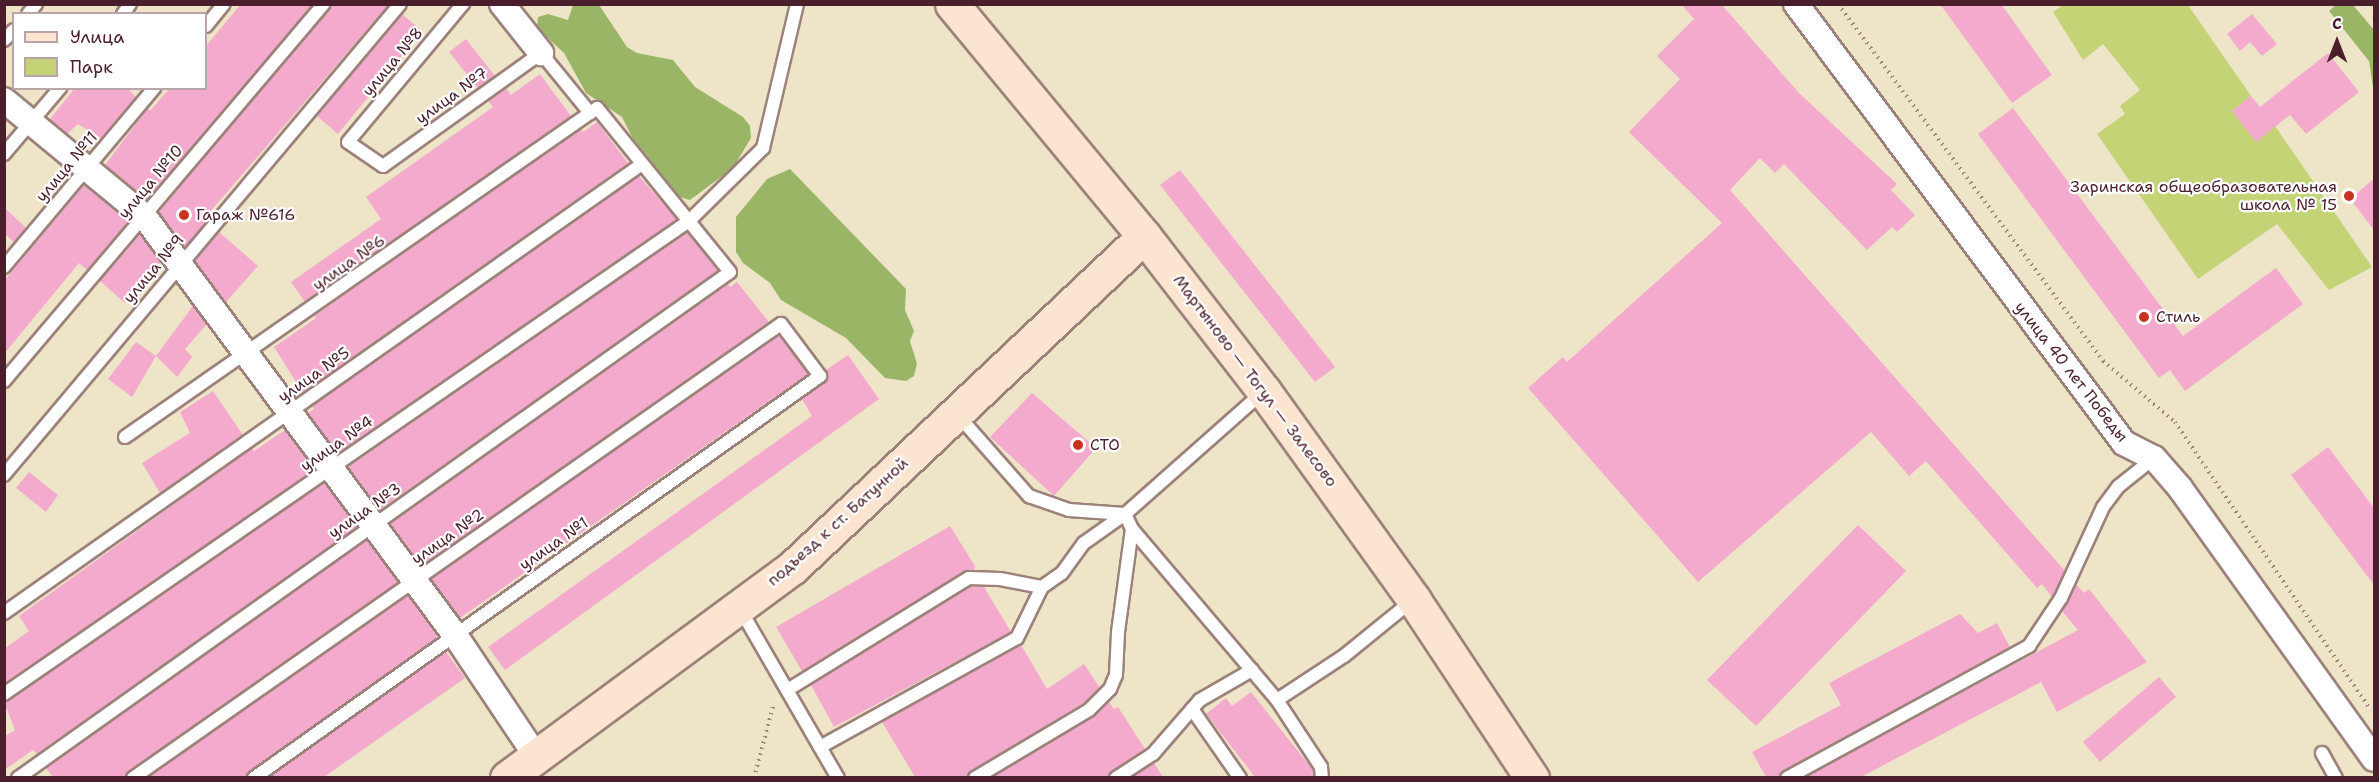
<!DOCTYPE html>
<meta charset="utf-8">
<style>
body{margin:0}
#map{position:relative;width:2379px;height:782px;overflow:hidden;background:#eee5c9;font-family:"Shantell Sans",sans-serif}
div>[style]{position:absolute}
.green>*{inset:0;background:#c3d375}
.forest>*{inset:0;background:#9ab566}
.building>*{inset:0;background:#f3aacc}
.path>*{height:4px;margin-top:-2px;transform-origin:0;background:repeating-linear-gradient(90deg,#9c827a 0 1.5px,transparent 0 6px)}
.roads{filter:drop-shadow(2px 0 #9c827a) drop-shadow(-2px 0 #9c827a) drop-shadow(0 2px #9c827a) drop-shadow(0 -2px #9c827a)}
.lane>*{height:12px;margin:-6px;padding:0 6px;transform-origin:6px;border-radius:6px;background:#fff}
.street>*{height:24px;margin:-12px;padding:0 12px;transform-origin:12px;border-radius:12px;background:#fff}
.secondary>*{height:33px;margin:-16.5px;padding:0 16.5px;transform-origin:16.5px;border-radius:16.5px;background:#fce5d0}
.dots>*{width:16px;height:16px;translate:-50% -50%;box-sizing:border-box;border:3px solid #fff;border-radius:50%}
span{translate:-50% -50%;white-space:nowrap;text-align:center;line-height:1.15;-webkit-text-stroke:4.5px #fff;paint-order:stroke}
.street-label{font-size:16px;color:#4a1f2b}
.poi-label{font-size:16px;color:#4a1f2b}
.right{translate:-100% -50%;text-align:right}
.left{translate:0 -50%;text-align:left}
.frame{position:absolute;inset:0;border:6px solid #4a1f2b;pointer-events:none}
.legend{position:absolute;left:12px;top:12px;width:195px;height:78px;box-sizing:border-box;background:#fff;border:2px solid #b7a5aa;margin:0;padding:8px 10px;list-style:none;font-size:18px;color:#4a1f2b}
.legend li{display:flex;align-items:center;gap:12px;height:30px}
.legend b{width:30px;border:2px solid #b7a5aa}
.north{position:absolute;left:2307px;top:12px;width:60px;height:60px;-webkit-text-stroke:4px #fff;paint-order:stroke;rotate:0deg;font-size:16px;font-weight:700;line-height:24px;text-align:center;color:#4a1f2b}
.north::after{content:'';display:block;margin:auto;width:21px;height:27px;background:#4a1f2b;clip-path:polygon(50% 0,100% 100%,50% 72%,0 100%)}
</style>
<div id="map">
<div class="green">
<i style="clip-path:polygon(2063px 5px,2188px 5px,2251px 96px,2232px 111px,2256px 141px,2275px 126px,2372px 267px,2329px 290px,2277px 224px,2198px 279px,2097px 134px,2125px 114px,2120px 106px,2140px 90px,2103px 44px,2083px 60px,2053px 12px)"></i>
</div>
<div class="forest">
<i style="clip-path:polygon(573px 5px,599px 5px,627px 47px,637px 53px,673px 60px,695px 87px,743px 117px,750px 126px,751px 138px,733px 168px,690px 200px,680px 197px,632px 137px,622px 117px,586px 93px,564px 53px,537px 28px,538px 17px,548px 14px,568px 20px)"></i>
<i style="clip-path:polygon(2336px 5px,2353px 5px,2374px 30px,2374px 94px,2369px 61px,2329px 11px)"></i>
<i style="clip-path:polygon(790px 169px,906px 289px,905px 310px,914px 331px,910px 341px,917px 364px,914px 376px,906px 381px,885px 378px,846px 338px,781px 300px,770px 283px,743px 263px,736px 252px,736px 217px,767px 179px)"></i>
</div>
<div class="building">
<i style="clip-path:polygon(241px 4px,313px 4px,147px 200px,105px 165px,148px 108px,150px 111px,170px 88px,206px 88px,206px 46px)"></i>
<i style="clip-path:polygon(332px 4px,389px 4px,204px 219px,207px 221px,185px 247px,159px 212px)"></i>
<i style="clip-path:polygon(1681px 4px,1721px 4px,1799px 93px,1897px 184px,1891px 190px,1915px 215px,1897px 232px,1892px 227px,1867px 250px,1784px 164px,1775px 173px,1760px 158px,1730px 190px,2065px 571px,2052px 597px,2042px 584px,2037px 588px,1926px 461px,1909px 476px,1871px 432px,1698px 582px,1528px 388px,1563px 357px,1567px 362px,1722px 223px,1629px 132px,1680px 79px,1657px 56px,1694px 19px)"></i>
<i style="clip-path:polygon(1940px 4px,2001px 4px,2052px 75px,2012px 103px)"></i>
<i style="clip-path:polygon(402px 14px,422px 31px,338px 134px,317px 116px)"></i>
<i style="clip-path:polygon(2252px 14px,2277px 44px,2262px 56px,2250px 42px,2240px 51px,2227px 34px)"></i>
<i style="clip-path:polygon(466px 39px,495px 76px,478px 88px,449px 52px)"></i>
<i style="clip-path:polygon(2328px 53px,2359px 92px,2306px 134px,2290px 115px,2256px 142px,2232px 111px,2251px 96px,2260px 107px)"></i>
<i style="clip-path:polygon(540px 74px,571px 116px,305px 302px,291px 282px,381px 219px,366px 197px,493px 107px,488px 101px,506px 88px,511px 95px)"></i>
<i style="clip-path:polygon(75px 88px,127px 88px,136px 97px,101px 138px,78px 124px,67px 134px,50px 119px)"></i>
<i style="clip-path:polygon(2013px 108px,2183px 336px,2276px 268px,2303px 304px,2185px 391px,2170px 370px,2159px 378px,1978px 134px)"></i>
<i style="clip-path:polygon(597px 122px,628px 163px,303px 393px,274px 347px,316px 318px,314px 316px,581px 129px,583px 132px)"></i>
<i style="clip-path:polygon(1180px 170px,1335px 367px,1315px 382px,1160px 185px)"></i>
<i style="clip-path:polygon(639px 176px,677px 219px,338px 453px,308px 413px,314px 409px,312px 406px)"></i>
<i style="clip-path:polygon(2374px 179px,2374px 230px,2350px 199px)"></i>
<i style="clip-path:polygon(84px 185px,128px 222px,87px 270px,79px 263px,4px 354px,4px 281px)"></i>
<i style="clip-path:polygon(4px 207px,26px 228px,14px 242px,4px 233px)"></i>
<i style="clip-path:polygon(219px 232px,258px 266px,226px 302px,195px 261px)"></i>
<i style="clip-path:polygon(687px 232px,718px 271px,380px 510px,348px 467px)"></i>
<i style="clip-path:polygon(140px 234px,161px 262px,125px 303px,100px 281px)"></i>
<i style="clip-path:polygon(737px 282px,769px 322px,421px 566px,390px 524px,728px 284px,730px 287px)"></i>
<i style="clip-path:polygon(193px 306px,207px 324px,185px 349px,192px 357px,177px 377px,156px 356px)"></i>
<i style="clip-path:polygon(779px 335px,808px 374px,460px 618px,431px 579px)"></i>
<i style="clip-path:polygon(136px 342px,156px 356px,132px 397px,108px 379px)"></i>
<i style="clip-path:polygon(848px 355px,879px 399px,505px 670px,488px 647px,812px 416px,802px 399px,827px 380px,826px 370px)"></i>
<i style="clip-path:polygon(213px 391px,243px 435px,160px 493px,142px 463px,190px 433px,180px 412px)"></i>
<i style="clip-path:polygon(1032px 393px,1096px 448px,1054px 496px,990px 437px)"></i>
<i style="clip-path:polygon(285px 430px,314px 470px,4px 684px,4px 649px,29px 631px,19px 616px,252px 448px,254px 451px)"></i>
<i style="clip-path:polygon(2328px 447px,2374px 508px,2374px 585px,2291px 475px)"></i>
<i style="clip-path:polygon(29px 472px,58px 495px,46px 512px,16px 488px)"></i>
<i style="clip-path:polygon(324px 483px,357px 527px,37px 754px,33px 750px,4px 770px,4px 737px,15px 730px,4px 702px)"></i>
<i style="clip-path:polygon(1858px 525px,1906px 571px,1756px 726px,1707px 680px)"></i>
<i style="clip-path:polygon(950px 526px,975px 566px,974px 570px,965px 571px,802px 671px,776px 627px)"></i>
<i style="clip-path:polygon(367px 540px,398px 582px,128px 771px,125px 777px,53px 777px,46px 768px)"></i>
<i style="clip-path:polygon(2076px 584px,2084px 593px,2089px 589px,2147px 662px,2057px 712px,2041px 682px,1861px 777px,1805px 777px,2078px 630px,2062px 611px)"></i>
<i style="clip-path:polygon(971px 586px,984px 587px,1011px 632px,834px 727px,811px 685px)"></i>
<i style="clip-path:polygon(408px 595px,437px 635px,436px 639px,249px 771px,246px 777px,148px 777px)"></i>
<i style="clip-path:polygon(1960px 614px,1978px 633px,1997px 623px,2010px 647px,1783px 771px,1779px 777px,1766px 777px,1752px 752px,1841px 705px,1829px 683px)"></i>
<i style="clip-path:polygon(1021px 645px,1047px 689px,1084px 664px,1100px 688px,1084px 703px,971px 771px,967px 777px,915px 777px,882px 722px)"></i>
<i style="clip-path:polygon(446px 652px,465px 678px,324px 777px,269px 777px)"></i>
<i style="clip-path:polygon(2159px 677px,2176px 697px,2100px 762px,2083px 742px)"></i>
<i style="clip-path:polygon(1251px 692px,1313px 770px,1314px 777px,1255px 777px,1206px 714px,1226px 698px,1232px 706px)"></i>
<i style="clip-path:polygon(1109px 702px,1114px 709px,1118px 707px,1145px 749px,1108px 777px,992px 777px,1093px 717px)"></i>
<i style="clip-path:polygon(1154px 763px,1163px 777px,1132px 777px)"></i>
</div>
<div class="path">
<i style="left:1838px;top:4px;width:445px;rotate:53.4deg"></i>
<i style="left:2103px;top:361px;width:94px;rotate:40.3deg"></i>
<i style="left:2175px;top:422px;width:348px;rotate:55.8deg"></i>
<i style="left:754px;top:778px;width:78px;rotate:-75.1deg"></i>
</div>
<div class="roads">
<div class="lane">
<i style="left:28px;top:14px;width:13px;rotate:-51deg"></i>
<i style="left:123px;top:14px;width:12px;rotate:-55deg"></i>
<i style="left:206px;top:26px;width:28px;rotate:-51deg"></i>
<i style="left:4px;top:40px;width:14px;rotate:-45deg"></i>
<i style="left:4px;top:154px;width:87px;rotate:-49.7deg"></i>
<i style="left:4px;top:267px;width:234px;rotate:-50deg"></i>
<i style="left:4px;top:381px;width:494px;rotate:-49.7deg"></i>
<i style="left:1263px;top:392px;width:184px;rotate:138.5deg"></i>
<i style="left:1125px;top:514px;width:17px;rotate:65deg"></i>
<i style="left:1132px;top:529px;width:224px;rotate:49.7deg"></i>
<i style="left:1277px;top:700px;width:80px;rotate:-33.3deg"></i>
<i style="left:1344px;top:656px;width:89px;rotate:-39.1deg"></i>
<i style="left:956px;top:413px;width:111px;rotate:48.7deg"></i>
<i style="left:1029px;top:496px;width:42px;rotate:19.3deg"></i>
<i style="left:1069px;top:510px;width:56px;rotate:4.1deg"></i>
<i style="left:125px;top:437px;width:567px;rotate:-34.87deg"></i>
<i style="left:4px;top:475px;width:615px;rotate:-49.94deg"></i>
<i style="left:740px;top:609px;width:195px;rotate:59.9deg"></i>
<i style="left:4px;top:613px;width:780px;rotate:-35.14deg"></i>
<i style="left:789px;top:689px;width:211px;rotate:-31.7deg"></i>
<i style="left:969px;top:578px;width:31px;rotate:2deg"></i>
<i style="left:1000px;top:579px;width:43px;rotate:10.8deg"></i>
<i style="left:4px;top:694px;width:832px;rotate:-34.63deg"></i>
<i style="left:689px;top:221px;width:104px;rotate:-44.6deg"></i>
<i style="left:763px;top:148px;width:148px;rotate:-76.7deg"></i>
<i style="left:1277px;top:700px;width:80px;rotate:56.7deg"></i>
<i style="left:1321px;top:767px;width:11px;rotate:85deg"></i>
<i style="left:1192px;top:709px;width:84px;rotate:55.2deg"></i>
<i style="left:820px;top:747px;width:225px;rotate:-29deg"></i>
<i style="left:1017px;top:638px;width:57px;rotate:-63.9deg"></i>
<i style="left:1042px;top:587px;width:24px;rotate:-35deg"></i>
<i style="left:1062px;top:573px;width:37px;rotate:-54deg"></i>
<i style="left:1084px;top:543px;width:50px;rotate:-35.3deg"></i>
<i style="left:2322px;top:753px;width:29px;rotate:61deg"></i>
<i style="left:18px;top:778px;width:873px;rotate:-35.4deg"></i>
<i style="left:730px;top:272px;width:211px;rotate:-129deg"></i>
<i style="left:597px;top:108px;width:9px;rotate:144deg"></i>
<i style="left:590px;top:113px;width:77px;rotate:-129.2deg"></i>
<i style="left:541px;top:53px;width:194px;rotate:144.4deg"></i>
<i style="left:383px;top:166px;width:42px;rotate:-145.6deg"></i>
<i style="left:348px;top:142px;width:180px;rotate:-50.2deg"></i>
<i style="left:133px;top:778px;width:791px;rotate:-35.02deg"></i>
<i style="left:781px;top:324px;width:65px;rotate:53.1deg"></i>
<i style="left:820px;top:376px;width:694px;rotate:144.62deg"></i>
<i style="left:975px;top:778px;width:133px;rotate:-30.8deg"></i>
<i style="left:1089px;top:710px;width:30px;rotate:-45deg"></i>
<i style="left:1110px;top:689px;width:15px;rotate:-67deg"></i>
<i style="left:1116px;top:675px;width:43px;rotate:-87.3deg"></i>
<i style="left:1118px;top:632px;width:104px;rotate:-82.3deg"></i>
<i style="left:1116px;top:778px;width:44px;rotate:-33deg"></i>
<i style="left:1153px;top:754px;width:72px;rotate:-49deg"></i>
<i style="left:1200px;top:700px;width:60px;rotate:-30deg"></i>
<i style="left:1787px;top:778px;width:276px;rotate:-28.6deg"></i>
<i style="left:2029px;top:646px;width:58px;rotate:-56.3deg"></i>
<i style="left:2061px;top:598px;width:100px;rotate:-65.2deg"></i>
<i style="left:2103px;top:507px;width:26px;rotate:-53deg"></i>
<i style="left:2119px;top:486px;width:45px;rotate:-38.7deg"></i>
</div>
<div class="street">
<i style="left:502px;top:4px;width:63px;rotate:51.5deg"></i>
<i style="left:1796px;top:4px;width:548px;rotate:53.23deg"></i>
<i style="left:2124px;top:443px;width:34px;rotate:27deg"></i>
<i style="left:2154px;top:458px;width:40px;rotate:49deg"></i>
<i style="left:2180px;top:488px;width:333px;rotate:54.4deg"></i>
<i style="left:4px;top:100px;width:182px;rotate:39.6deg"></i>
<i style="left:144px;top:216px;width:522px;rotate:53.42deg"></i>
<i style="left:455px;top:635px;width:146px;rotate:56.2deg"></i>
</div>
<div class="secondary">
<i style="left:952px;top:4px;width:301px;rotate:50.4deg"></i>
<i style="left:1144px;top:236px;width:196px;rotate:52.3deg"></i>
<i style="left:1264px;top:391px;width:257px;rotate:54.3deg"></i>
<i style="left:1414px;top:600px;width:214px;rotate:56.5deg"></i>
<i style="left:507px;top:778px;width:355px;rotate:-36.4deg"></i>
<i style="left:793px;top:567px;width:482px;rotate:-43.3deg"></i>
</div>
</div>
<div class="dots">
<i style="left:2349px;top:196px;background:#c8321e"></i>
<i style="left:184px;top:215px;background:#c8321e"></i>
<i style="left:2144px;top:317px;background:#c8321e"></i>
<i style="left:1078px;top:445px;background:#c8321e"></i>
</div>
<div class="street-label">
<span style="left:393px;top:62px;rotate:-50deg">улица №8</span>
<span style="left:452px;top:96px;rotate:-36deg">улица №7</span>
<span style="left:67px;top:167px;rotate:-50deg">улица №11</span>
<span style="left:151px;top:182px;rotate:-50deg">улица №10</span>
<span style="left:349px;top:263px;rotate:-35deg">улица №6</span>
<span style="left:154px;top:269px;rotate:-50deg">улица №9</span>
<span style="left:2071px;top:372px;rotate:52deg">улица 40 лет Победы</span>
<span style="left:314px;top:375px;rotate:-35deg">улица №5</span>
<span style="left:1255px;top:381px;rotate:53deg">Мартыново — Тогул — Залесово</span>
<span style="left:337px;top:444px;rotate:-35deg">улица №4</span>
<span style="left:365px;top:511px;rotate:-35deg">улица №3</span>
<span style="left:838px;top:522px;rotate:-42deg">подъезд к ст. Батунной</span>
<span style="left:448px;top:537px;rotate:-35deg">улица №2</span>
<span style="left:554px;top:544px;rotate:-35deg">улица №1</span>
</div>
<div class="poi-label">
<span class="right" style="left:2337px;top:196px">Заринская общеобразовательная<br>школа № 15</span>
<span class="left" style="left:196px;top:215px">Гараж №616</span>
<span class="left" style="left:2156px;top:317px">Стиль</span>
<span class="left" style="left:1090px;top:445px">СТО</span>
</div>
<div class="frame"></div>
<ul class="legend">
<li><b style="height:8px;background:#fce5d0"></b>Улица</li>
<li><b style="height:16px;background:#c3d375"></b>Парк</li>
</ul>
<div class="north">С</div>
</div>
